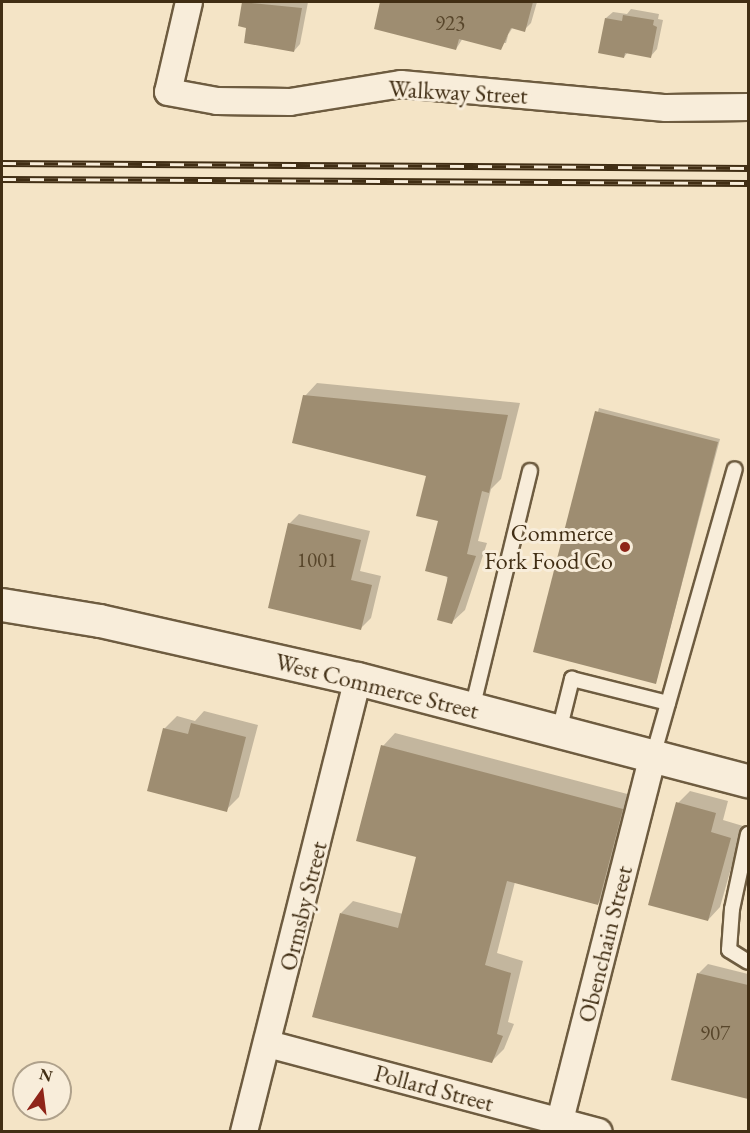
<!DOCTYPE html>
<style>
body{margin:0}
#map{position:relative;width:750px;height:1133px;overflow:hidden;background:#f4e4c6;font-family:"EB Garamond",serif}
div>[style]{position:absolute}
.shadow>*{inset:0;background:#0003}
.building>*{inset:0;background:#9e8d71}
.roads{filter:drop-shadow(2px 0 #6e5c40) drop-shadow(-2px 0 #6e5c40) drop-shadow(0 2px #6e5c40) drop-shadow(0 -2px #6e5c40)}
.service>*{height:14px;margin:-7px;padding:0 7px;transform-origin:7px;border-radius:7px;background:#f8edda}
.minor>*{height:26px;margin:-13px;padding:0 13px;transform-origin:13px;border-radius:13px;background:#f8edda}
.tertiary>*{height:32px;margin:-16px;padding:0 16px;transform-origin:16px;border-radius:16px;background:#f8edda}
.rail>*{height:7px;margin-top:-3.5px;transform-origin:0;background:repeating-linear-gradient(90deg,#f8edda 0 14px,#412e14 0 28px);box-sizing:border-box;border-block:2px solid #412e14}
.dots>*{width:16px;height:16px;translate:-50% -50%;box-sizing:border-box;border:3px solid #f8edda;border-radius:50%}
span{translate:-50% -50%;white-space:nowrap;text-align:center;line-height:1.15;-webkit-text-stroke:6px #f8edda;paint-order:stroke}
.number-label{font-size:21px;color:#58462b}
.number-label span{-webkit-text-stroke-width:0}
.street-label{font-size:24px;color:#412e14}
.poi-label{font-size:24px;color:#412e14}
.right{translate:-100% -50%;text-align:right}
.frame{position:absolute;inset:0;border:3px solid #412e14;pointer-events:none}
.north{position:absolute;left:12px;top:1061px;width:60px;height:60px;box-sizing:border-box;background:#f8edda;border:2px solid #afa18b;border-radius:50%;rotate:14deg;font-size:16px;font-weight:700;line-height:24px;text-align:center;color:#412e14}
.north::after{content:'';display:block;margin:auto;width:21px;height:27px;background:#8f2418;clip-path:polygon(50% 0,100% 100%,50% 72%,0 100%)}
</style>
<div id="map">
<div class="shadow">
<i style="clip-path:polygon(308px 2px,300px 44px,294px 51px,248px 26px,245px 2px)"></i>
<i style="clip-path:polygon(evenodd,381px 2px,537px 2px,531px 23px,524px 30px,513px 27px,500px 48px,463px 38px,456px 49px,376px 28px,381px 2px,512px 21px,506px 43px,502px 43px,512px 21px)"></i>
<i style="clip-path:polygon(631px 9px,659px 14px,658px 19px,663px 20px,657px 49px,651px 56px,628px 52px,624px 57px,606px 18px,613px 12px,627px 14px)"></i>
<i style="clip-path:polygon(317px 383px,520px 403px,501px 479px,491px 489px,478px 541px,487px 543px,465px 610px,452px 622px,440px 520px,427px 475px,305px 396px)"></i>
<i style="clip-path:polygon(599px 408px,720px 439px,656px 682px,535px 651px)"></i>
<i style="clip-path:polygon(299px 514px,370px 531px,360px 571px,381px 576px,371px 618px,361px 628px,289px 524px)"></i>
<i style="clip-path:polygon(204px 711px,258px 725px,239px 797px,226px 810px,164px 729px,177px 716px,195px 721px)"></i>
<i style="clip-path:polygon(395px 733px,635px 796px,610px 891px,597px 904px,515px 882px,497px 953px,523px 961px,508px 1022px,514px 1024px,504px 1049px,491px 1062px,341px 913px,353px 901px,403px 914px,418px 856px,383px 746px)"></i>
<i style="clip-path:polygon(690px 791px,728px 801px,723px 820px,743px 826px,720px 907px,708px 920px,678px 803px)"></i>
<i style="clip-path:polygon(708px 964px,748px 974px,748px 1098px,672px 1079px,698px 974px)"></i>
</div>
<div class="building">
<i style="clip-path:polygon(242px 2px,302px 8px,294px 52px,244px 43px,246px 28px,238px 26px)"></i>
<i style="clip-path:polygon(380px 2px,533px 2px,525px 32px,511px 28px,501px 50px,459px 39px,456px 50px,374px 29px)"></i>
<i style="clip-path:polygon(623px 15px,654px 20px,653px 25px,657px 27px,651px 58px,625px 53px,624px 58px,598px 53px,605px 18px,622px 21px)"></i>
<i style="clip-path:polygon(303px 395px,508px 415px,489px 493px,482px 491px,467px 554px,476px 556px,452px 624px,437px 620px,448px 577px,425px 571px,438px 521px,416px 516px,426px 476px,292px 443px)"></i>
<i style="clip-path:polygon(595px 411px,718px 442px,656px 684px,533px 652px)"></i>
<i style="clip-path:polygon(288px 523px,361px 540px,351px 580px,372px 585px,361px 630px,268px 608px)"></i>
<i style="clip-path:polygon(191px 723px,246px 737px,227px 812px,147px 791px,163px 728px,188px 734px)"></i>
<i style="clip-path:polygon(381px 745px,623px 809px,598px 905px,507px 881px,485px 965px,511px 973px,497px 1034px,503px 1036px,492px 1063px,312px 1017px,340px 913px,398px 928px,416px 857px,356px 841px)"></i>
<i style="clip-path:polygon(676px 802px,716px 813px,711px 832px,731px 838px,708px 921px,648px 905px)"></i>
<i style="clip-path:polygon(697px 973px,748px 985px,748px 1099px,671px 1080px)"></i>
</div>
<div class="roads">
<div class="service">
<i style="left:472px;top:709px;width:245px;rotate:-76.3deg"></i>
<i style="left:559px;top:731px;width:54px;rotate:-76deg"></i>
<i style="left:572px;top:679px;width:99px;rotate:14deg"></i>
<i style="left:653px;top:756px;width:298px;rotate:-74.1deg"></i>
<i style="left:748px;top:834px;width:77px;rotate:102deg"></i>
<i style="left:732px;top:909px;width:41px;rotate:94.2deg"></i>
<i style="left:729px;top:950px;width:22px;rotate:32deg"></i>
</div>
<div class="minor">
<i style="left:189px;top:2px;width:92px;rotate:103.1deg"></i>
<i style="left:168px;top:92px;width:50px;rotate:10.4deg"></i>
<i style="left:217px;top:101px;width:73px;rotate:0.8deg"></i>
<i style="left:290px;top:102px;width:112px;rotate:-9.2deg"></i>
<i style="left:401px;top:84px;width:266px;rotate:5.2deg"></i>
<i style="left:666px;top:108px;width:82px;rotate:-0.7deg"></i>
<i style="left:268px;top:1044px;width:342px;rotate:14.9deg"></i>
<i style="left:244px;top:1132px;width:467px;rotate:-75.9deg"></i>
<i style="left:557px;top:1132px;width:388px;rotate:-75.7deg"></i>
</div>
<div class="tertiary">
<i style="left:2px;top:605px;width:99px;rotate:9.3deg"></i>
<i style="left:100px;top:621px;width:264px;rotate:12.7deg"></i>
<i style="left:358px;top:679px;width:403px;rotate:14.7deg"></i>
</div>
</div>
<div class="rail">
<i style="left:2px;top:163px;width:746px;rotate:0.38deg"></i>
<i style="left:2px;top:179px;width:746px;rotate:0.31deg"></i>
</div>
<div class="dots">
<i style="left:625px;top:547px;background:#8f2418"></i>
</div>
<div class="number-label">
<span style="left:450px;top:23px">923</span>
<span style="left:317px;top:560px">1001</span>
<span style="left:715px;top:1033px">907</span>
</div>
<div class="street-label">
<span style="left:458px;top:92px;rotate:3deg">Walkway Street</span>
<span style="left:377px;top:686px;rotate:14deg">West Commerce Street</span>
<span style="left:303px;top:906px;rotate:-76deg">Ormsby Street</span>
<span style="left:605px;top:944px;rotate:-76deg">Obenchain Street</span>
<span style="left:434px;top:1088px;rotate:15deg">Pollard Street</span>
</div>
<div class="poi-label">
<span class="right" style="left:613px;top:547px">Commerce<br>Fork Food Co</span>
</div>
<div class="frame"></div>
<div class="north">N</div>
</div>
